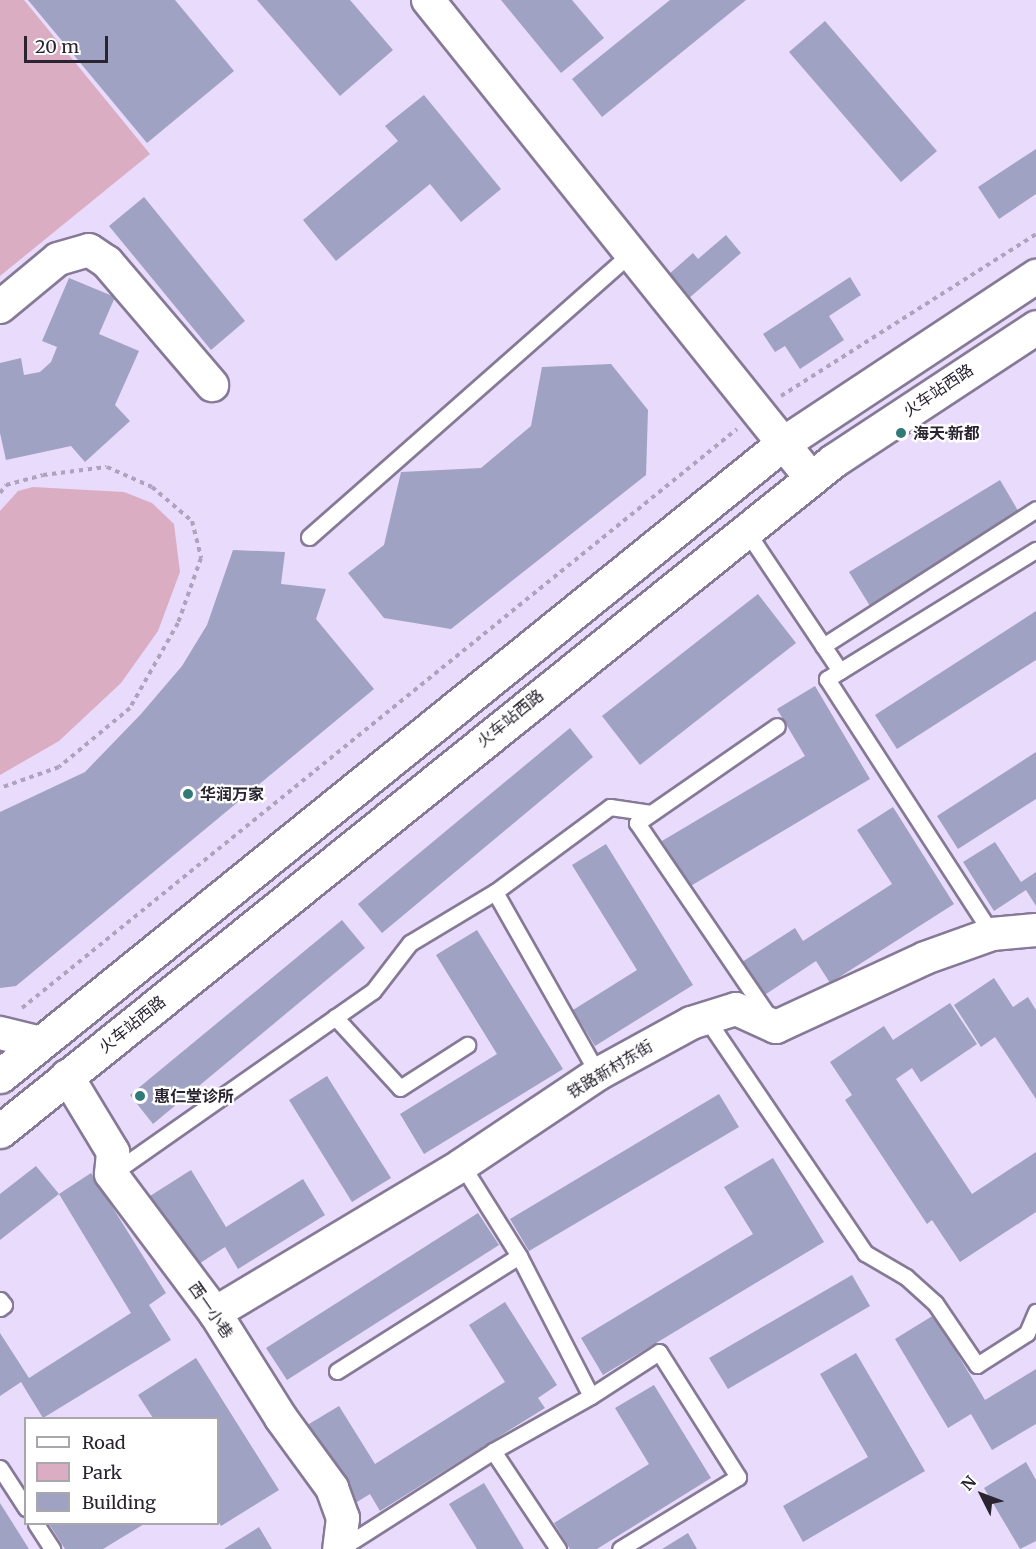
<!DOCTYPE html>
<meta charset="utf-8">
<style>
body{margin:0}
#map{position:relative;width:1036px;height:1549px;overflow:hidden;background:#e9dbfc;font-family:Merriweather,"Noto Sans SC",serif}
div>[style]{position:absolute}
.green>*{inset:0;background:#dbadc2}
.building>*{inset:0;background:#9fa2c2}
.path>*{height:4px;margin-top:-2px;transform-origin:0;background:repeating-linear-gradient(90deg,#aea2bd 0 4.5px,transparent 0 9px)}
.roads{filter:drop-shadow(2px 0 #867a97) drop-shadow(-2px 0 #867a97) drop-shadow(0 2px #867a97) drop-shadow(0 -2px #867a97)}
.lane>*{height:15px;margin:-7.5px;padding:0 7.5px;transform-origin:7.5px;border-radius:7.5px;background:#fff}
.street>*{height:32px;margin:-16px;padding:0 16px;transform-origin:16px;border-radius:16px;background:#fff}
.secondary>*{height:33px;margin:-16.5px;padding:0 16.5px;transform-origin:16.5px;border-radius:16.5px;background:#fff}
.dots>*{width:16px;height:16px;translate:-50% -50%;box-sizing:border-box;border:3px solid #fff;border-radius:50%}
span{translate:-50% -50%;white-space:nowrap;text-align:center;line-height:1.15;-webkit-text-stroke:4.5px #fff;paint-order:stroke}
.street-label{font-size:16px;color:#292430}
.poi-label{font-size:16px;color:#292430;font-weight:700}
.left{translate:0 -50%;text-align:left}
.legend{position:absolute;left:24px;top:1417px;width:195px;height:108px;box-sizing:border-box;background:#fff;border:2px solid #a9a7ac;margin:0;padding:8px 10px;list-style:none;font-size:18px;color:#292430}
.legend li{display:flex;align-items:center;gap:12px;height:30px}
.legend b{width:30px;border:2px solid #a9a7ac}
.north{position:absolute;left:952px;top:1465px;width:60px;height:60px;-webkit-text-stroke:4px #fff;paint-order:stroke;rotate:312deg;font-size:16px;font-weight:700;line-height:24px;text-align:center;color:#292430}
.north::after{content:'';display:block;margin:auto;width:21px;height:27px;background:#292430;clip-path:polygon(50% 0,100% 100%,50% 72%,0 100%)}
.scale{position:absolute;left:24px;top:36px;width:84px;height:27px;box-sizing:border-box;border:3px solid #292430;border-top:0;padding-left:8px;font-size:18px;line-height:21px;white-space:nowrap;color:#292430;-webkit-text-stroke:4px #fff;paint-order:stroke}
</style>
<div id="map">
<div class="green">
<i style="clip-path:polygon(0 0,24px 0,150px 154px,0 276px)"></i>
<i style="clip-path:polygon(33px 487px,124px 492px,152px 503px,174px 524px,180px 572px,158px 631px,121px 683px,59px 741px,0 775px,0 511px,18px 491px)"></i>
</div>
<div class="building">
<i style="clip-path:polygon(28px 0,175px 0,234px 71px,147px 143px)"></i>
<i style="clip-path:polygon(257px 0,350px 0,393px 50px,340px 96px)"></i>
<i style="clip-path:polygon(501px 0,572px 0,604px 38px,561px 73px)"></i>
<i style="clip-path:polygon(670px 0,746px 0,602px 117px,572px 79px)"></i>
<i style="clip-path:polygon(825px 21px,937px 151px,901px 182px,789px 52px)"></i>
<i style="clip-path:polygon(424px 95px,501px 189px,461px 222px,430px 184px,336px 261px,303px 220px,398px 141px,385px 126px)"></i>
<i style="clip-path:polygon(1036px 149px,1036px 194px,999px 219px,978px 187px)"></i>
<i style="clip-path:polygon(144px 197px,245px 321px,211px 350px,109px 226px)"></i>
<i style="clip-path:polygon(726px 235px,741px 253px,688px 299px,668px 275px,693px 253px,698px 259px)"></i>
<i style="clip-path:polygon(850px 277px,861px 295px,829px 316px,844px 340px,800px 369px,785px 346px,775px 352px,763px 334px)"></i>
<i style="clip-path:polygon(69px 278px,115px 297px,99px 334px,139px 351px,115px 405px,130px 421px,85px 462px,71px 446px,6px 460px,0 433px,0 363px,21px 358px,24px 375px,40px 372px,51px 362px,57px 347px,42px 341px)"></i>
<i style="clip-path:polygon(611px 364px,648px 410px,646px 475px,451px 629px,384px 618px,348px 573px,384px 545px,401px 472px,481px 468px,531px 426px,542px 367px)"></i>
<i style="clip-path:polygon(1000px 480px,1020px 514px,870px 606px,849px 572px)"></i>
<i style="clip-path:polygon(233px 550px,285px 552px,281px 584px,326px 589px,316px 619px,374px 689px,16px 986px,0 988px,0 812px,85px 772px,141px 714px,182px 666px,207px 625px)"></i>
<i style="clip-path:polygon(758px 594px,796px 643px,640px 765px,602px 716px)"></i>
<i style="clip-path:polygon(1036px 611px,1036px 660px,897px 749px,875px 715px)"></i>
<i style="clip-path:polygon(815px 686px,870px 779px,689px 887px,662px 841px,805px 756px,777px 709px)"></i>
<i style="clip-path:polygon(570px 728px,593px 757px,382px 933px,358px 904px)"></i>
<i style="clip-path:polygon(1036px 752px,1036px 799px,958px 849px,937px 816px)"></i>
<i style="clip-path:polygon(893px 807px,954px 904px,830px 983px,816px 961px,763px 996px,742px 962px,795px 928px,803px 941px,892px 884px,857px 830px)"></i>
<i style="clip-path:polygon(995px 842px,1021px 882px,1036px 872px,1036px 906px,1026px 890px,994px 911px,963px 862px)"></i>
<i style="clip-path:polygon(606px 844px,693px 985px,595px 1046px,573px 1010px,637px 970px,572px 865px)"></i>
<i style="clip-path:polygon(342px 920px,365px 948px,153px 1124px,130px 1095px)"></i>
<i style="clip-path:polygon(477px 930px,563px 1069px,424px 1154px,400px 1114px,497px 1054px,436px 955px)"></i>
<i style="clip-path:polygon(994px 978px,1013px 1007px,1028px 997px,1036px 1010px,1036px 1099px,995px 1037px,981px 1047px,954px 1005px)"></i>
<i style="clip-path:polygon(950px 1003px,977px 1044px,921px 1082px,912px 1068px,896px 1079px,972px 1194px,1036px 1152px,1036px 1212px,960px 1262px,932px 1220px,927px 1224px,845px 1100px,852px 1095px,830px 1062px,884px 1026px,893px 1040px)"></i>
<i style="clip-path:polygon(327px 1076px,391px 1178px,352px 1202px,289px 1100px)"></i>
<i style="clip-path:polygon(719px 1094px,739px 1127px,529px 1251px,510px 1219px)"></i>
<i style="clip-path:polygon(773px 1158px,824px 1242px,603px 1375px,581px 1338px,753px 1234px,724px 1187px)"></i>
<i style="clip-path:polygon(36px 1166px,59px 1194px,0 1240px,0 1194px)"></i>
<i style="clip-path:polygon(191px 1170px,226px 1227px,303px 1179px,325px 1215px,238px 1269px,225px 1247px,194px 1267px,150px 1196px)"></i>
<i style="clip-path:polygon(91px 1173px,166px 1293px,149px 1305px,171px 1340px,43px 1418px,21px 1382px,0 1396px,0 1333px,29px 1378px,131px 1313px,59px 1194px)"></i>
<i style="clip-path:polygon(478px 1213px,499px 1245px,287px 1380px,266px 1348px)"></i>
<i style="clip-path:polygon(852px 1275px,870px 1306px,728px 1389px,709px 1358px)"></i>
<i style="clip-path:polygon(505px 1302px,557px 1385px,538px 1398px,545px 1408px,380px 1511px,370px 1494px,352px 1505px,304px 1427px,339px 1406px,375px 1464px,505px 1382px,469px 1325px)"></i>
<i style="clip-path:polygon(934px 1315px,985px 1400px,1036px 1369px,1036px 1424px,992px 1450px,971px 1414px,948px 1428px,895px 1339px)"></i>
<i style="clip-path:polygon(856px 1353px,925px 1471px,803px 1542px,783px 1506px,868px 1457px,820px 1374px)"></i>
<i style="clip-path:polygon(196px 1358px,279px 1490px,221px 1526px,218px 1521px,218px 1418px,153px 1418px,138px 1395px)"></i>
<i style="clip-path:polygon(654px 1385px,711px 1478px,597px 1549px,570px 1549px,554px 1523px,649px 1464px,615px 1408px)"></i>
<i style="clip-path:polygon(1026px 1462px,1036px 1480px,1036px 1541px,1020px 1549px,984px 1488px)"></i>
<i style="clip-path:polygon(484px 1483px,524px 1549px,477px 1549px,449px 1504px)"></i>
<i style="clip-path:polygon(0 1503px,29px 1549px,0 1549px)"></i>
<i style="clip-path:polygon(49px 1524px,144px 1524px,103px 1549px,65px 1549px)"></i>
<i style="clip-path:polygon(259px 1527px,272px 1549px,224px 1549px)"></i>
<i style="clip-path:polygon(688px 1533px,697px 1549px,662px 1549px)"></i>
</div>
<div class="path">
<i style="left:781px;top:396px;width:302px;rotate:-32.4deg"></i>
<i style="left:0;top:493px;width:10px;rotate:-53deg"></i>
<i style="left:6px;top:485px;width:38px;rotate:-15deg"></i>
<i style="left:43px;top:475px;width:64px;rotate:-7.1deg"></i>
<i style="left:107px;top:467px;width:49px;rotate:24deg"></i>
<i style="left:152px;top:487px;width:52px;rotate:40.4deg"></i>
<i style="left:192px;top:521px;width:38px;rotate:76deg"></i>
<i style="left:201px;top:558px;width:69px;rotate:109.5deg"></i>
<i style="left:178px;top:623px;width:98px;rotate:119.5deg"></i>
<i style="left:130px;top:708px;width:92px;rotate:140.3deg"></i>
<i style="left:59px;top:767px;width:63px;rotate:160.4deg"></i>
<i style="left:22px;top:1008px;width:920px;rotate:-39deg"></i>
</div>
<div class="roads">
<div class="lane">
<i style="left:745px;top:529px;width:171px;rotate:56.2deg"></i>
<i style="left:309px;top:537px;width:428px;rotate:-41.4deg"></i>
<i style="left:823px;top:646px;width:253px;rotate:-32.7deg"></i>
<i style="left:495px;top:892px;width:143px;rotate:-36.5deg"></i>
<i style="left:610px;top:807px;width:41px;rotate:8.3deg"></i>
<i style="left:992px;top:934px;width:304px;rotate:-122.9deg"></i>
<i style="left:827px;top:679px;width:246px;rotate:-31.7deg"></i>
<i style="left:335px;top:1017px;width:96px;rotate:47.5deg"></i>
<i style="left:400px;top:1088px;width:80px;rotate:-32.7deg"></i>
<i style="left:769px;top:1017px;width:235px;rotate:-124.2deg"></i>
<i style="left:637px;top:823px;width:170px;rotate:-34.7deg"></i>
<i style="left:706px;top:1018px;width:284px;rotate:55.9deg"></i>
<i style="left:865px;top:1253px;width:48px;rotate:30.3deg"></i>
<i style="left:906px;top:1277px;width:39px;rotate:42deg"></i>
<i style="left:935px;top:1303px;width:75px;rotate:55.9deg"></i>
<i style="left:977px;top:1365px;width:59px;rotate:-32.6deg"></i>
<i style="left:1027px;top:1333px;width:23px;rotate:-67deg"></i>
<i style="left:462px;top:1165px;width:107px;rotate:57.9deg"></i>
<i style="left:519px;top:1256px;width:157px;rotate:62.8deg"></i>
<i style="left:591px;top:1396px;width:81px;rotate:-32.9deg"></i>
<i style="left:659px;top:1352px;width:148px;rotate:57.7deg"></i>
<i style="left:738px;top:1477px;width:138px;rotate:148.6deg"></i>
<i style="left:113px;top:1173px;width:317px;rotate:-35deg"></i>
<i style="left:373px;top:991px;width:61px;rotate:-52.4deg"></i>
<i style="left:410px;top:943px;width:99px;rotate:-31deg"></i>
<i style="left:495px;top:892px;width:209px;rotate:60.5deg"></i>
<i style="left:0;top:1300px;width:6px;rotate:51deg"></i>
<i style="left:4px;top:1305px;width:5px;rotate:143deg"></i>
<i style="left:337px;top:1371px;width:215px;rotate:-32.3deg"></i>
<i style="left:493px;top:1451px;width:112px;rotate:-29.3deg"></i>
<i style="left:0;top:1468px;width:48px;rotate:57deg"></i>
<i style="left:36px;top:1524px;width:30px;rotate:57deg"></i>
<i style="left:340px;top:1549px;width:182px;rotate:-32.6deg"></i>
<i style="left:493px;top:1451px;width:118px;rotate:56.4deg"></i>
</div>
<div class="street">
<i style="left:428px;top:0;width:613px;rotate:51.3deg"></i>
<i style="left:0;top:307px;width:75px;rotate:-39.6deg"></i>
<i style="left:58px;top:259px;width:32px;rotate:-16deg"></i>
<i style="left:89px;top:250px;width:22px;rotate:34deg"></i>
<i style="left:107px;top:262px;width:162px;rotate:49.5deg"></i>
<i style="left:0;top:1033px;width:42px;rotate:13.7deg"></i>
<i style="left:67px;top:1076px;width:89px;rotate:58.8deg"></i>
<i style="left:113px;top:1152px;width:22px;rotate:95deg"></i>
<i style="left:111px;top:1174px;width:174px;rotate:53.2deg"></i>
<i style="left:215px;top:1313px;width:124px;rotate:57.8deg"></i>
<i style="left:281px;top:1418px;width:87px;rotate:53.9deg"></i>
<i style="left:332px;top:1488px;width:32px;rotate:70deg"></i>
<i style="left:343px;top:1518px;width:31px;rotate:97deg"></i>
<i style="left:215px;top:1313px;width:288px;rotate:-30.9deg"></i>
<i style="left:462px;top:1165px;width:164px;rotate:-33.8deg"></i>
<i style="left:598px;top:1074px;width:106px;rotate:-28.7deg"></i>
<i style="left:691px;top:1023px;width:47px;rotate:-17.3deg"></i>
<i style="left:736px;top:1009px;width:44px;rotate:24.2deg"></i>
<i style="left:776px;top:1027px;width:164px;rotate:-24.8deg"></i>
<i style="left:925px;top:958px;width:71px;rotate:-19.7deg"></i>
<i style="left:992px;top:934px;width:44px;rotate:-5.2deg"></i>
</div>
<div class="secondary">
<i style="left:0;top:1076px;width:1005px;rotate:-38.94deg"></i>
<i style="left:782px;top:444px;width:305px;rotate:-33.5deg"></i>
<i style="left:0;top:1131px;width:1069px;rotate:-38.81deg"></i>
<i style="left:833px;top:461px;width:243px;rotate:-33.4deg"></i>
</div>
</div>
<div class="dots">
<i style="left:901px;top:433px;background:#317a77"></i>
<i style="left:188px;top:794px;background:#317a77"></i>
<i style="left:140px;top:1096px;background:#317a77"></i>
</div>
<div class="street-label">
<span style="left:938px;top:390px;rotate:-34deg">火车站西路</span>
<span style="left:510px;top:718px;rotate:-39deg">火车站西路</span>
<span style="left:132px;top:1024px;rotate:-39deg">火车站西路</span>
<span style="left:610px;top:1069px;rotate:-31deg">铁路新村东街</span>
<span style="left:211px;top:1310px;rotate:55deg">西一小巷</span>
</div>
<div class="poi-label">
<span class="left" style="left:913px;top:433px">海天·新都</span>
<span class="left" style="left:200px;top:794px">华润万家</span>
<span class="left" style="left:154px;top:1096px">惠仁堂诊所</span>
</div>
<ul class="legend">
<li><b style="height:8px;background:#fff"></b>Road</li>
<li><b style="height:16px;background:#dbadc2"></b>Park</li>
<li><b style="height:16px;background:#9fa2c2"></b>Building</li>
</ul>
<div class="north">N</div>
<div class="scale">20 m</div>
</div>
